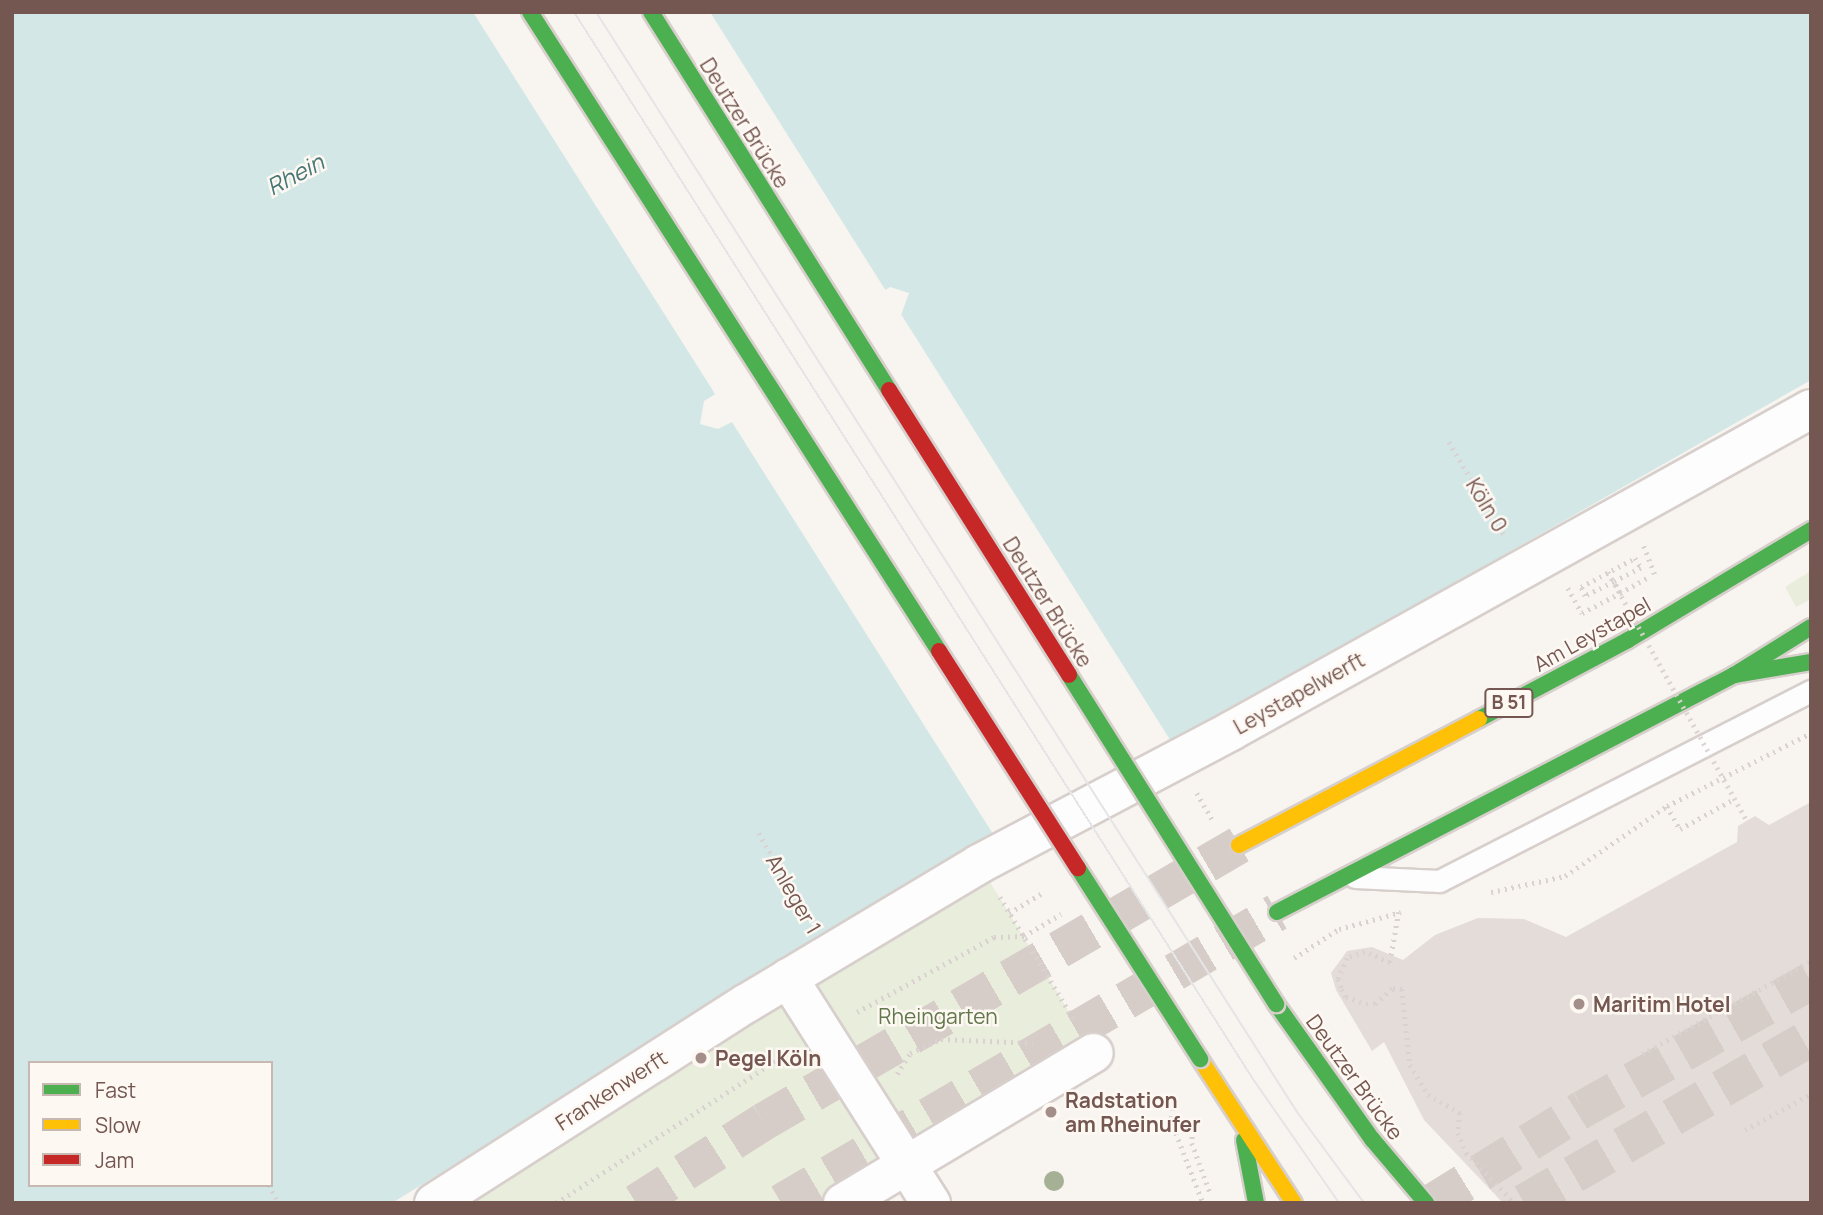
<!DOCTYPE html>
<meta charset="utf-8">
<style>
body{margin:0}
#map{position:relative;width:1823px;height:1215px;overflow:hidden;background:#f8f4f0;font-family:Manrope,sans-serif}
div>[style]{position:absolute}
.green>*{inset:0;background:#e9eddc}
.water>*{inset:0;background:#d3e8e6}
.pier>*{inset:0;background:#f8f4f0}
.building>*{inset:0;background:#e4dcd8}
.secondary-tunnel>*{height:38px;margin-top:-19px;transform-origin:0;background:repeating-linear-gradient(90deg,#d7cdc8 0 38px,transparent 0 57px)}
.primary-tunnel>*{height:38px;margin-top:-19px;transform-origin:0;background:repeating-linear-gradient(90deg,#d7cdc8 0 38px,transparent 0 57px)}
.path>*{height:4.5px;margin-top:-2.25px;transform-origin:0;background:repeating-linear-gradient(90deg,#dad2d0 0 2px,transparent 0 7px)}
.roads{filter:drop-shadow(2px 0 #d7cfcc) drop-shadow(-2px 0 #d7cfcc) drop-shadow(0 2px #d7cfcc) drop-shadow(0 -2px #d7cfcc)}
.lane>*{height:21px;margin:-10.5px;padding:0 10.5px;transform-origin:10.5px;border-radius:10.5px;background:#fefdfd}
.street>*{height:38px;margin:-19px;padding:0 19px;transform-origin:19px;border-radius:19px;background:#fefdfd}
.fast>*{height:16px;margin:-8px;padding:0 8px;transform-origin:8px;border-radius:8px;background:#4caf50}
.slow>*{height:16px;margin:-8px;padding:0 8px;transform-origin:8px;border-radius:8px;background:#ffc107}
.tram>*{height:2px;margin:-1px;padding:0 1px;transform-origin:1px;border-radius:1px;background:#e5e4e6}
.path-bridge>*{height:4.5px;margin-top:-2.25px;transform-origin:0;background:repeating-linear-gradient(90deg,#dad2d0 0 2px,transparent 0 7px)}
.bridges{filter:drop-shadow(2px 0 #d8cfcc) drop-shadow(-2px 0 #d8cfcc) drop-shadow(0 2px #d8cfcc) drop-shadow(0 -2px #d8cfcc)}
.fast-bridge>*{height:16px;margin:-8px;padding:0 8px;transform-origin:8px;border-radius:8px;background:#4caf50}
.jam-bridge>*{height:16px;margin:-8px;padding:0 8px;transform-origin:8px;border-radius:8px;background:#c62828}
.trees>*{width:20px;height:20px;margin:-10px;border-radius:50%;background:#a5b095}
.dots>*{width:19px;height:19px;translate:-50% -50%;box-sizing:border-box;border:4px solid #fef8f3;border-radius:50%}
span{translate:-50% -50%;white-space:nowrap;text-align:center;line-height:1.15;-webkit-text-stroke:5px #fef8f3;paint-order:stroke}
.shield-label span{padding:2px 5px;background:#fef8f3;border:2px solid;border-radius:5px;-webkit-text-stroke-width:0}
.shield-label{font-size:19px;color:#755751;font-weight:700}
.street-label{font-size:21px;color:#755751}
.poi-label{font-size:21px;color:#755751;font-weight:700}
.left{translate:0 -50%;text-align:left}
.park-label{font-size:21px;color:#61784b}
.water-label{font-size:23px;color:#467776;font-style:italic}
.frame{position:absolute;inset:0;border:14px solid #755751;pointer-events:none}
.legend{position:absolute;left:28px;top:1061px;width:245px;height:126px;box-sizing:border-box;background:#fef8f3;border:2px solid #c7b8b2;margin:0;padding:9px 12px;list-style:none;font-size:21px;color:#755751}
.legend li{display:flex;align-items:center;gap:14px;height:35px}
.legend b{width:35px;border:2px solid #c7b8b2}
</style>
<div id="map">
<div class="green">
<i style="clip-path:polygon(1811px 571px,1811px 599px,1796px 607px,1785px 587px)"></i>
<i style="clip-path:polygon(979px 864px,1094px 1053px,843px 1203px,434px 1203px)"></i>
</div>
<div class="water">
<i style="clip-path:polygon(evenodd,12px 12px,1811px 12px,1811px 380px,1509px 552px,1192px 747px,1181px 739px,986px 837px,392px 1203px,12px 1203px,12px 12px,890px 287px,909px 293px,901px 315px,732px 422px,718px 429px,700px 424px,704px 401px,890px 287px,12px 12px,30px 1063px,271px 1063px,271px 1185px,30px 1185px,30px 1063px)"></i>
</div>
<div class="pier">
<i style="clip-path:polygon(473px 12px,710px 12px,886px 291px,717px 397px)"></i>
<i style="clip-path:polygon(899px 311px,1174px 746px,995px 837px,730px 419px)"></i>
</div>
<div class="building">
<i style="clip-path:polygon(1811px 802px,1811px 1203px,1503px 1203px,1424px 1120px,1384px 1042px,1372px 1051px,1336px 990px,1331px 973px,1347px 951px,1372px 947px,1403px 960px,1435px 935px,1478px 918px,1524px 919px,1566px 937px,1737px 842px,1738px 826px,1755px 816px,1769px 825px)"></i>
</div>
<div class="secondary-tunnel">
<i style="left:1432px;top:1203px;width:178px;rotate:-31.9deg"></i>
<i style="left:1583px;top:1109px;width:261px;rotate:-29.3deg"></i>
<i style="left:1524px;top:1203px;width:332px;rotate:-30deg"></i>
</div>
<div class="primary-tunnel">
<i style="left:636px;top:1203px;width:151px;rotate:-32.5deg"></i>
<i style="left:763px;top:1122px;width:551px;rotate:-30.2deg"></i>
<i style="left:781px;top:1203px;width:575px;rotate:-30.4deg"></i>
</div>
<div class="path">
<i style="left:1449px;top:442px;width:108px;rotate:59.4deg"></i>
<i style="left:1644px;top:546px;width:30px;rotate:69deg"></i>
<i style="left:1568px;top:588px;width:29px;rotate:61deg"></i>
<i style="left:1582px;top:613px;width:43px;rotate:-27.8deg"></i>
<i style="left:1620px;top:593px;width:13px;rotate:-119deg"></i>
<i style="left:1614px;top:582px;width:32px;rotate:154deg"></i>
<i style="left:1585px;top:596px;width:10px;rotate:-114deg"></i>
<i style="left:1581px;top:587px;width:61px;rotate:-28.2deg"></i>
<i style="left:1635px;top:558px;width:12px;rotate:59deg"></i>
<i style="left:1641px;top:568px;width:30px;rotate:153deg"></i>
<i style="left:1620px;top:593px;width:31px;rotate:-29deg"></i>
<i style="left:1197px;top:793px;width:30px;rotate:60deg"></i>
<i style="left:1667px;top:806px;width:26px;rotate:61deg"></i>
<i style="left:1680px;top:829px;width:62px;rotate:-29.1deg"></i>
<i style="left:759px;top:833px;width:102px;rotate:60.7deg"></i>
<i style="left:1491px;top:892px;width:76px;rotate:-12.2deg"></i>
<i style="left:1565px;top:876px;width:124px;rotate:-34.5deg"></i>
<i style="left:1667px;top:806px;width:161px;rotate:-26.9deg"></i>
<i style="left:1000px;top:897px;width:141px;rotate:58.9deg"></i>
<i style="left:1399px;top:912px;width:52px;rotate:100deg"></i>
<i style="left:1390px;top:963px;width:27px;rotate:-156deg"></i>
<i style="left:1365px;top:952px;width:19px;rotate:162deg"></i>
<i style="left:1347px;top:958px;width:23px;rotate:113deg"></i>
<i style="left:1338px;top:979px;width:11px;rotate:68deg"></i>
<i style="left:1342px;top:989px;width:9px;rotate:63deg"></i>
<i style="left:1346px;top:997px;width:21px;rotate:19deg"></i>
<i style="left:1366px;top:1004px;width:9px"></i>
<i style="left:1375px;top:1004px;width:24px;rotate:-42deg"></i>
<i style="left:1393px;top:988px;width:9px;rotate:6deg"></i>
<i style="left:1402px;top:989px;width:76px;rotate:84deg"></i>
<i style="left:1410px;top:1065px;width:35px;rotate:59deg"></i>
<i style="left:1428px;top:1095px;width:37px;rotate:29deg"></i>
<i style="left:1460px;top:1113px;width:20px;rotate:96deg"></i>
<i style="left:1458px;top:1133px;width:22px;rotate:68deg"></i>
<i style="left:1466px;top:1153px;width:70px;rotate:45.6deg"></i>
<i style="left:1009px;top:913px;width:41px;rotate:-31deg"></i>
<i style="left:1294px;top:958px;width:54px;rotate:-32.8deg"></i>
<i style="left:1339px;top:929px;width:64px;rotate:-15.3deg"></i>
<i style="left:857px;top:1012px;width:156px;rotate:-28.7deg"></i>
<i style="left:994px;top:937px;width:30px;rotate:-2deg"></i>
<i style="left:1024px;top:936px;width:43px;rotate:-30.7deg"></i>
<i style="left:1642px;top:1054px;width:193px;rotate:-28.8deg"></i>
<i style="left:897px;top:1074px;width:25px;rotate:-58deg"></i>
<i style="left:910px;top:1053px;width:34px;rotate:-24deg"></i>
<i style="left:941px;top:1039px;width:92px;rotate:2.5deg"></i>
<i style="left:1175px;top:1095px;width:25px;rotate:99deg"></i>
<i style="left:1171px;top:1120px;width:89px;rotate:68.9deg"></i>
<i style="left:1193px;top:1123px;width:20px;rotate:93deg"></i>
<i style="left:1192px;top:1143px;width:55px;rotate:69.9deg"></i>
<i style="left:1745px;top:1130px;width:75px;rotate:-28.6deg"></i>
<i style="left:269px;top:1185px;width:21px;rotate:61deg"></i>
<i style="left:556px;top:1203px;width:276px;rotate:-32.9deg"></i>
</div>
<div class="roads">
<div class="lane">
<i style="left:1355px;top:877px;width:84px;rotate:2.7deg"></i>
<i style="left:1439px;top:881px;width:418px;rotate:-27.1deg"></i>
</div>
<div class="street">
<i style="left:788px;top:978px;width:267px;rotate:57.6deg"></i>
<i style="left:434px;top:1203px;width:371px;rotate:-32.6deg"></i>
<i style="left:747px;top:1003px;width:270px;rotate:-30.9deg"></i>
<i style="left:979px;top:864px;width:285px;rotate:-27.8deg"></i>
<i style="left:1231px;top:731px;width:663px;rotate:-29.04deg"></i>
<i style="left:843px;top:1203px;width:292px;rotate:-30.9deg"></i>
</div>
<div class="fast">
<i style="left:1734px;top:675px;width:78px;rotate:-9.6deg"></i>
<i style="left:1479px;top:719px;width:169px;rotate:-27.9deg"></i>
<i style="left:1628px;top:640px;width:214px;rotate:-31deg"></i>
<i style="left:1277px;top:912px;width:515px;rotate:-27.41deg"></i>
<i style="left:1734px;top:675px;width:91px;rotate:-31.9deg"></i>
<i style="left:1276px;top:1004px;width:166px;rotate:54.6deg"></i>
<i style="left:1372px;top:1139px;width:84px;rotate:49.8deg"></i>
<i style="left:1244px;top:1140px;width:64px;rotate:79.2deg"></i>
</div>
<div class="slow">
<i style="left:1239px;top:845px;width:271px;rotate:-27.7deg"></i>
<i style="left:1200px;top:1059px;width:172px;rotate:56.9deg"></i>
</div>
</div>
<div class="tram">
<i style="left:574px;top:12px;width:1268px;rotate:57.53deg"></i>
<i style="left:1255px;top:1082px;width:147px;rotate:55.2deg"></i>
<i style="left:596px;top:12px;width:1304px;rotate:57.49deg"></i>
<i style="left:1297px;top:1112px;width:113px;rotate:53.6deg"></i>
</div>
<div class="path-bridge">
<i style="left:1608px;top:572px;width:285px;rotate:60.8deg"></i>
</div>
<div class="bridges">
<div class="fast-bridge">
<i style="left:530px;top:12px;width:759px;rotate:57.38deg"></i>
<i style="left:651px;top:12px;width:447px;rotate:57.8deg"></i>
<i style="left:1069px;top:675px;width:389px;rotate:57.8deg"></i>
<i style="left:1078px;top:868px;width:227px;rotate:57.4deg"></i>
</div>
<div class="jam-bridge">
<i style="left:889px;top:390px;width:337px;rotate:57.7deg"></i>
<i style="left:939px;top:651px;width:258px;rotate:57.4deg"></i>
</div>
</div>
<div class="trees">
<i style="left:1054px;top:1181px"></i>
</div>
<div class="dots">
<i style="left:1579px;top:1004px;background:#a38e89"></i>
<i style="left:701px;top:1058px;background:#a38e89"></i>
<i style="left:1051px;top:1112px;background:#a38e89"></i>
</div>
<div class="shield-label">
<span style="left:1509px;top:703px">B 51</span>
</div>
<div class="street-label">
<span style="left:745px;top:123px;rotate:58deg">Deutzer Brücke</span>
<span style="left:1487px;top:505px;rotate:59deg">Köln 0</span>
<span style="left:1048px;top:602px;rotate:58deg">Deutzer Brücke</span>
<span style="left:1592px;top:634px;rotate:-29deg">Am Leystapel</span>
<span style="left:1299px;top:693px;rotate:-29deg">Leystapelwerft</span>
<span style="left:794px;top:894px;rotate:60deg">Anleger 1</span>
<span style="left:1355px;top:1077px;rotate:54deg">Deutzer Brücke</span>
<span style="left:611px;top:1090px;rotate:-33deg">Frankenwerft</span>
</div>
<div class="poi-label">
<span class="left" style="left:1593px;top:1004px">Maritim Hotel</span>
<span class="left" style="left:715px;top:1058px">Pegel Köln</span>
<span class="left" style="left:1065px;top:1112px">Radstation<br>am Rheinufer</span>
</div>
<div class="park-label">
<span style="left:938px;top:1016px">Rheingarten</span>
</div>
<div class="water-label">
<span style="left:295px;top:174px;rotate:-28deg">Rhein</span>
</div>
<div class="frame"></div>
<ul class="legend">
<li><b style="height:9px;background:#4caf50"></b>Fast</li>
<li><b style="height:9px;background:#ffc107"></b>Slow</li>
<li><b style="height:9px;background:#c62828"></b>Jam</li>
</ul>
</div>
